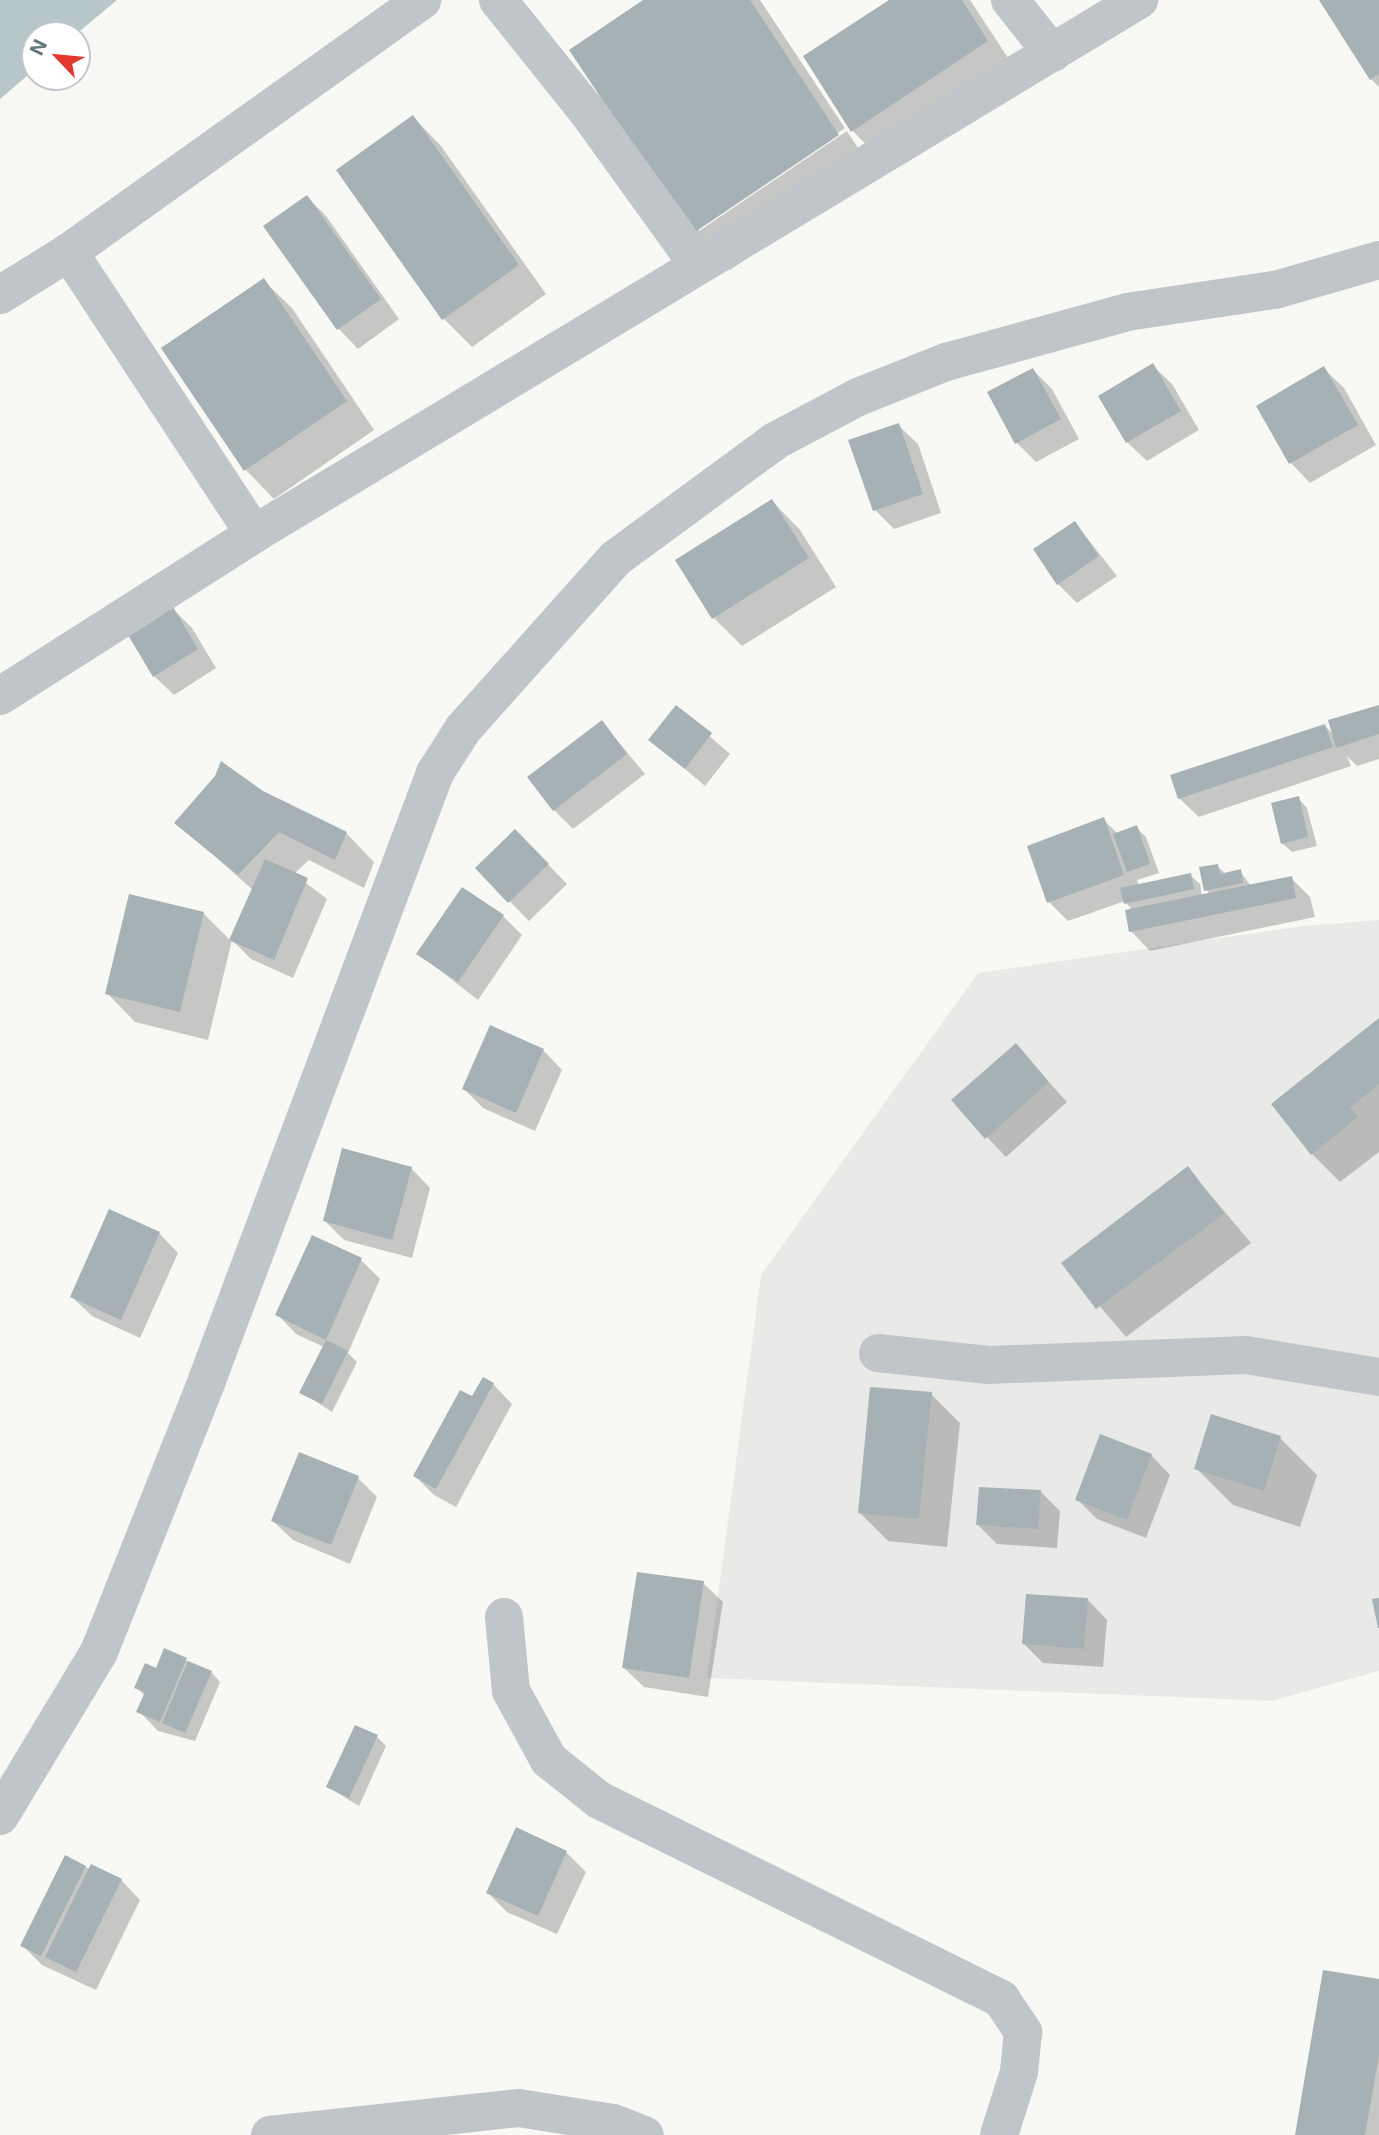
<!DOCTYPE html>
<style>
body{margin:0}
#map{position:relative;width:1379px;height:2135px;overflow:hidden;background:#f8f8f5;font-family:Inter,sans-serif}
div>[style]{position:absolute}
.built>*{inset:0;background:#e9e9e8}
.water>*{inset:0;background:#b7c6c8}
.shadow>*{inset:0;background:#0003}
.building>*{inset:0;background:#a6b1b5}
.minor>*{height:38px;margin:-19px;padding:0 19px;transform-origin:19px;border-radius:19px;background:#bfc5c8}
span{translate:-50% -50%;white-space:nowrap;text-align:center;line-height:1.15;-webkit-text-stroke:7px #fff;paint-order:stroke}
.north{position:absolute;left:21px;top:21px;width:70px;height:70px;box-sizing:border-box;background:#fff;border:2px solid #c1c9cc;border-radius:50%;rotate:296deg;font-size:19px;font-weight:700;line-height:28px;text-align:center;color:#637880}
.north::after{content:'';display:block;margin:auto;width:24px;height:32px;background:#e1392d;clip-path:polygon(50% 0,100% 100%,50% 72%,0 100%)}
</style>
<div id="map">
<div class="built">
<i style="clip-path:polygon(1379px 920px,1379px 1671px,1271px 1701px,707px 1678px,761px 1275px,978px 973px,1303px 926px)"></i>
</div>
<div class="water">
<i style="clip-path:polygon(0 0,117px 0,75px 35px,35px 35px,35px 69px,0 99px)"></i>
</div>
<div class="shadow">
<i style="clip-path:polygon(evenodd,646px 0,760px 0,874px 172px,730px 270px,693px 233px,646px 0,845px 128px,847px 131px,699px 231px,699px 227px,845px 128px)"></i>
<i style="clip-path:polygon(892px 0,970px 0,1016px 70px,880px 159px,852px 130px)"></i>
<i style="clip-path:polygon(1321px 0,1379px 0,1379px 87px,1371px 79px)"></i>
<i style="clip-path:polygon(413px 117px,441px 146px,546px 294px,472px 347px,444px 319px)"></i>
<i style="clip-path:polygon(307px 197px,326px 216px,399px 319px,358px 349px,339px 329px,266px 226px)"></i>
<i style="clip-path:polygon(263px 280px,292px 308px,374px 430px,274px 499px,246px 470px,163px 349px)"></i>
<i style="clip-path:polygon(1152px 365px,1172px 384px,1199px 430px,1147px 461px,1127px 442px)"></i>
<i style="clip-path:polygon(1324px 369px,1344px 388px,1376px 445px,1310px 483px,1291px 463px,1258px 407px)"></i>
<i style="clip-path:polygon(1033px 370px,1052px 389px,1079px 439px,1036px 462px,1017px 443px)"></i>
<i style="clip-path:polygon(898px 425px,918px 444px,941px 513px,894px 529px,875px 510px)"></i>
<i style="clip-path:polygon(772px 501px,800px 530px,836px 587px,742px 646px,714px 618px)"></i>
<i style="clip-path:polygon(1075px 523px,1117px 576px,1077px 603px,1058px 584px)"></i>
<i style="clip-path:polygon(173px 609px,192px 628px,216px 668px,174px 695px,154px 676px)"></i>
<i style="clip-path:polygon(676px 707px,730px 754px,705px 786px,650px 739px)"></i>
<i style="clip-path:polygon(1379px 707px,1379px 759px,1357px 766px,1347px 756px,1351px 766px,1199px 817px,1179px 798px,1324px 725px,1335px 736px)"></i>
<i style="clip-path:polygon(602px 722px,645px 774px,573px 829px,554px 810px)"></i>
<i style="clip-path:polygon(262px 792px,346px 833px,374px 862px,364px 888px,309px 860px,294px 874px,327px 899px,293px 978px,251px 959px,232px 940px,208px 1040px,135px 1022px,107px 993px,203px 913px,231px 941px,253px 890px,177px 823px)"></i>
<i style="clip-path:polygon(1298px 798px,1307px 808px,1317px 846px,1292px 852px,1282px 843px)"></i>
<i style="clip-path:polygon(1103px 819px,1118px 834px,1136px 827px,1146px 837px,1159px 873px,1137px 880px,1139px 886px,1190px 875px,1200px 884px,1202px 896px,1210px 894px,1206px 890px,1217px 866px,1226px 874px,1240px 871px,1251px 886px,1291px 878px,1310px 897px,1315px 917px,1150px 951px,1131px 931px,1132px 910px,1125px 901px,1068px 921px,1049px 902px)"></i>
<i style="clip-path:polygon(535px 851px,567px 884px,529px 921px,477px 868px)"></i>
<i style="clip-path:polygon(503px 916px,522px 935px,478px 1000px,419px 954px)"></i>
<i style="clip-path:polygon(1379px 1020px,1379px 1152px,1340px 1182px,1312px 1154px)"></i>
<i style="clip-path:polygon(1016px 1046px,1067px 1102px,1006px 1157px,987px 1137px)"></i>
<i style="clip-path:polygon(543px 1050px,562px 1070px,535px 1131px,483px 1108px,464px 1089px)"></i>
<i style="clip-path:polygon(411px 1168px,430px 1188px,412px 1258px,344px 1240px,325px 1221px)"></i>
<i style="clip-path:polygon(1188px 1168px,1251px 1243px,1126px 1337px,1063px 1263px)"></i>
<i style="clip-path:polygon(159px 1233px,178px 1253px,140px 1338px,92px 1316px,72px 1297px)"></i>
<i style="clip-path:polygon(360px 1259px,380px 1279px,348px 1353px,357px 1362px,332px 1412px,301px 1392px,324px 1347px,296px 1334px,277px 1314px)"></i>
<i style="clip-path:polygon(493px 1384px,512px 1404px,456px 1507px,434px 1495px,415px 1476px,473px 1398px)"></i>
<i style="clip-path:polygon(931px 1394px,960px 1423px,947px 1547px,888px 1541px,860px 1513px)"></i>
<i style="clip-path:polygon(1280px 1438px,1317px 1475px,1300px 1527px,1233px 1505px,1196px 1468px)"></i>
<i style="clip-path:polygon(1151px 1455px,1170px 1475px,1146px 1538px,1097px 1519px,1077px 1499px)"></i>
<i style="clip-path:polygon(358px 1478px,377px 1497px,350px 1564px,293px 1540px,273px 1521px)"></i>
<i style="clip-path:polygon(1041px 1492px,1060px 1511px,1057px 1548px,997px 1544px,978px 1525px)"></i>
<i style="clip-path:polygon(703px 1583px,723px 1602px,708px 1697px,644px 1687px,624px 1668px)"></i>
<i style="clip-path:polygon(1088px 1600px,1107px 1620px,1103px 1667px,1043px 1663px,1024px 1644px)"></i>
<i style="clip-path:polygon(165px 1651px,211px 1672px,220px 1682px,195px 1741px,158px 1731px,139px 1711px,145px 1696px,136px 1687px,157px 1670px)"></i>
<i style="clip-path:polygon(377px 1737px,386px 1746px,359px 1806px,328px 1787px)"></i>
<i style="clip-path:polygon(566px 1852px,586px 1872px,557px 1934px,507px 1912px,488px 1893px)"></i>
<i style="clip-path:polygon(85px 1867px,121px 1880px,140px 1900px,96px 1990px,42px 1965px,22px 1945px)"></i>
<i style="clip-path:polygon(1379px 1981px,1379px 2135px,1297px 2135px)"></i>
</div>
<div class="building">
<i style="clip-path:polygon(643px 0,750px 0,839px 135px,692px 234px,569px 50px)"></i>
<i style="clip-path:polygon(889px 0,962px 0,988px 41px,851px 132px,803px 56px)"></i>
<i style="clip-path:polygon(1319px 0,1379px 0,1379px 74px,1370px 80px)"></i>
<i style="clip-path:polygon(413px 115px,519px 265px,442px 320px,336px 170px)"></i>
<i style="clip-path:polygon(307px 195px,381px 299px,337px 330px,263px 226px)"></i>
<i style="clip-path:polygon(264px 278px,347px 401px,244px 471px,161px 348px)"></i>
<i style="clip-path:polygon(1153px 363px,1181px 411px,1126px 443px,1098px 396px)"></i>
<i style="clip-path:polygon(1324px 366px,1358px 425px,1289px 464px,1256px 406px)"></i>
<i style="clip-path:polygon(1033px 368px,1061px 419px,1015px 444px,987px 392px)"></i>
<i style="clip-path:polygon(899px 423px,923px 494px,873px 511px,848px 440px)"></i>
<i style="clip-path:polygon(772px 499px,809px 558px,712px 619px,675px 560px)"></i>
<i style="clip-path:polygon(1075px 521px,1099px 556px,1057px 585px,1033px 549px)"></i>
<i style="clip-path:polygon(173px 607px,198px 649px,153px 677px,128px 635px)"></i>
<i style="clip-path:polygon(676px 705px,712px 733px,685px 769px,648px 740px)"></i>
<i style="clip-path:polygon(1379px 705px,1379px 734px,1336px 748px,1328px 720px)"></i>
<i style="clip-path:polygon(602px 720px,627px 754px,553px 811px,527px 777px)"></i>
<i style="clip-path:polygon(1325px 724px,1333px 747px,1178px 799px,1170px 775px)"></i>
<i style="clip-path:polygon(221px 761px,263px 791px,347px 832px,335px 860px,279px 832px,238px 875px,174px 823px,215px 776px)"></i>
<i style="clip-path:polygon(1299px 796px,1308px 837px,1281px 844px,1271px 803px)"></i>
<i style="clip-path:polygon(1104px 817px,1124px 875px,1047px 903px,1027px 846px)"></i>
<i style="clip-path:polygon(1137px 825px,1150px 864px,1127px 872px,1113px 834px)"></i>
<i style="clip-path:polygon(515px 829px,549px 864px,508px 903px,475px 868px)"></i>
<i style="clip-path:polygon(265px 859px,308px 878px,274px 960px,229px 940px)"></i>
<i style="clip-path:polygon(1218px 864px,1220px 874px,1241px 869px,1243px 883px,1204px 891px,1199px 867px)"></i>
<i style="clip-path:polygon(1191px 873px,1194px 889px,1124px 904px,1120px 888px)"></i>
<i style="clip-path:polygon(1292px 876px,1296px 898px,1129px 932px,1125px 910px)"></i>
<i style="clip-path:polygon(462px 887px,504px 915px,458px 982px,416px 954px)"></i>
<i style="clip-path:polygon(129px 894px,204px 912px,180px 1012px,105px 994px)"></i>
<i style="clip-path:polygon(1379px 1018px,1379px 1084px,1350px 1108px,1358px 1117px,1311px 1155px,1271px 1104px)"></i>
<i style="clip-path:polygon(490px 1025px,544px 1049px,516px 1113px,462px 1089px)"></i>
<i style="clip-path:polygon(1016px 1043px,1049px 1082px,985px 1139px,951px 1100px)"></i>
<i style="clip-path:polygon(342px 1148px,412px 1167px,392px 1240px,323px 1221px)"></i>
<i style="clip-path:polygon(1188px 1166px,1224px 1214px,1096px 1309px,1061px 1263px)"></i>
<i style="clip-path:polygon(109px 1209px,160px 1232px,121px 1320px,70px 1297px)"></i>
<i style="clip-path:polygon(312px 1235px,362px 1258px,326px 1340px,275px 1315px)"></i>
<i style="clip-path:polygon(326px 1340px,348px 1351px,322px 1404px,299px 1393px)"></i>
<i style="clip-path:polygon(483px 1377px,494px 1383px,436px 1489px,413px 1476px,460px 1390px,472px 1396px)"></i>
<i style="clip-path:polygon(870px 1387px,932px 1392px,919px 1519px,858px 1513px)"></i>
<i style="clip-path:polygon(1211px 1414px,1281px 1436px,1264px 1491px,1194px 1469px)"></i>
<i style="clip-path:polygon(1100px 1434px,1152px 1454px,1127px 1520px,1075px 1500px)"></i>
<i style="clip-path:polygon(299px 1452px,359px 1476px,331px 1545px,271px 1521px)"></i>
<i style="clip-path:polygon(979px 1487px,1041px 1490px,1038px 1529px,976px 1525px)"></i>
<i style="clip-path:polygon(637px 1572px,704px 1581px,689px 1678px,622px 1668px)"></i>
<i style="clip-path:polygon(1026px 1594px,1088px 1598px,1084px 1649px,1022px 1644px)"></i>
<i style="clip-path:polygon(1379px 1598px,1379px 1628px,1378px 1628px,1372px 1599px)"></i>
<i style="clip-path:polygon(164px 1648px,187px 1658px,160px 1722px,136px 1712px,145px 1692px,134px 1688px,145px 1663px,156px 1668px)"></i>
<i style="clip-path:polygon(188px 1661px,212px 1671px,185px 1733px,162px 1723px)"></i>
<i style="clip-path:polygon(355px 1725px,378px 1735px,349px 1798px,326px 1787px)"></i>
<i style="clip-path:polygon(516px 1827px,567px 1851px,538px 1916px,486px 1893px)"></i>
<i style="clip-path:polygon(65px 1855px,86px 1866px,41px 1956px,20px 1946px)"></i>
<i style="clip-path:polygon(91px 1864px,122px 1879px,76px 1972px,45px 1957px)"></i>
<i style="clip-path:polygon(1323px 1970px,1379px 1979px,1379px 2055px,1365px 2135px,1295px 2135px)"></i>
</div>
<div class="minor">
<i style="left:498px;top:0;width:142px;rotate:51.3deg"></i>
<i style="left:587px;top:111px;width:190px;rotate:54.2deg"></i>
<i style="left:1010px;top:0;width:68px;rotate:51.6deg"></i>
<i style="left:69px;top:252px;width:337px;rotate:56.7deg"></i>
<i style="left:0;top:295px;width:81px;rotate:-31.9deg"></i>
<i style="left:69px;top:252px;width:434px;rotate:-35.5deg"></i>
<i style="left:0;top:696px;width:301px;rotate:-32.5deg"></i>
<i style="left:254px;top:534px;width:1034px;rotate:-31.11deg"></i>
<i style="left:878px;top:1353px;width:111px;rotate:6.2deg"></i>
<i style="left:988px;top:1365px;width:258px;rotate:-2.2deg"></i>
<i style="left:1246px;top:1355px;width:135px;rotate:9.4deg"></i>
<i style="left:504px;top:1617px;width:74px;rotate:84.6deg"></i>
<i style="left:511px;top:1691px;width:79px;rotate:61.2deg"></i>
<i style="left:549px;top:1760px;width:64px;rotate:38.7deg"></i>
<i style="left:599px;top:1800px;width:449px;rotate:26.3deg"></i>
<i style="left:1001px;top:1999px;width:40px;rotate:56deg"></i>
<i style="left:1023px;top:2032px;width:40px;rotate:95.7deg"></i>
<i style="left:1019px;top:2072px;width:66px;rotate:107.6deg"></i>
<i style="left:0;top:1816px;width:192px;rotate:-58.9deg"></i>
<i style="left:99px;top:1652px;width:293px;rotate:-68.3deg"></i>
<i style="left:207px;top:1380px;width:648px;rotate:-69.41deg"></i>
<i style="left:435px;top:773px;width:52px;rotate:-57.5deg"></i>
<i style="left:463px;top:729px;width:229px;rotate:-48.2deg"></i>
<i style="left:616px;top:558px;width:197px;rotate:-36.3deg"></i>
<i style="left:775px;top:441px;width:94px;rotate:-27.9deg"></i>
<i style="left:858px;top:397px;width:95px;rotate:-21.7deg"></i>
<i style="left:946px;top:362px;width:188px;rotate:-15.4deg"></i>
<i style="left:1127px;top:312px;width:150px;rotate:-8.5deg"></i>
<i style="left:1275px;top:290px;width:108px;rotate:-16.1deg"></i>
<i style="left:270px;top:2135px;width:250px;rotate:-6.2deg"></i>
<i style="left:519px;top:2108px;width:95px;rotate:9.1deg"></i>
<i style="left:613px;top:2123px;width:34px;rotate:21deg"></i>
</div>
<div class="north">N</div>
</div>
